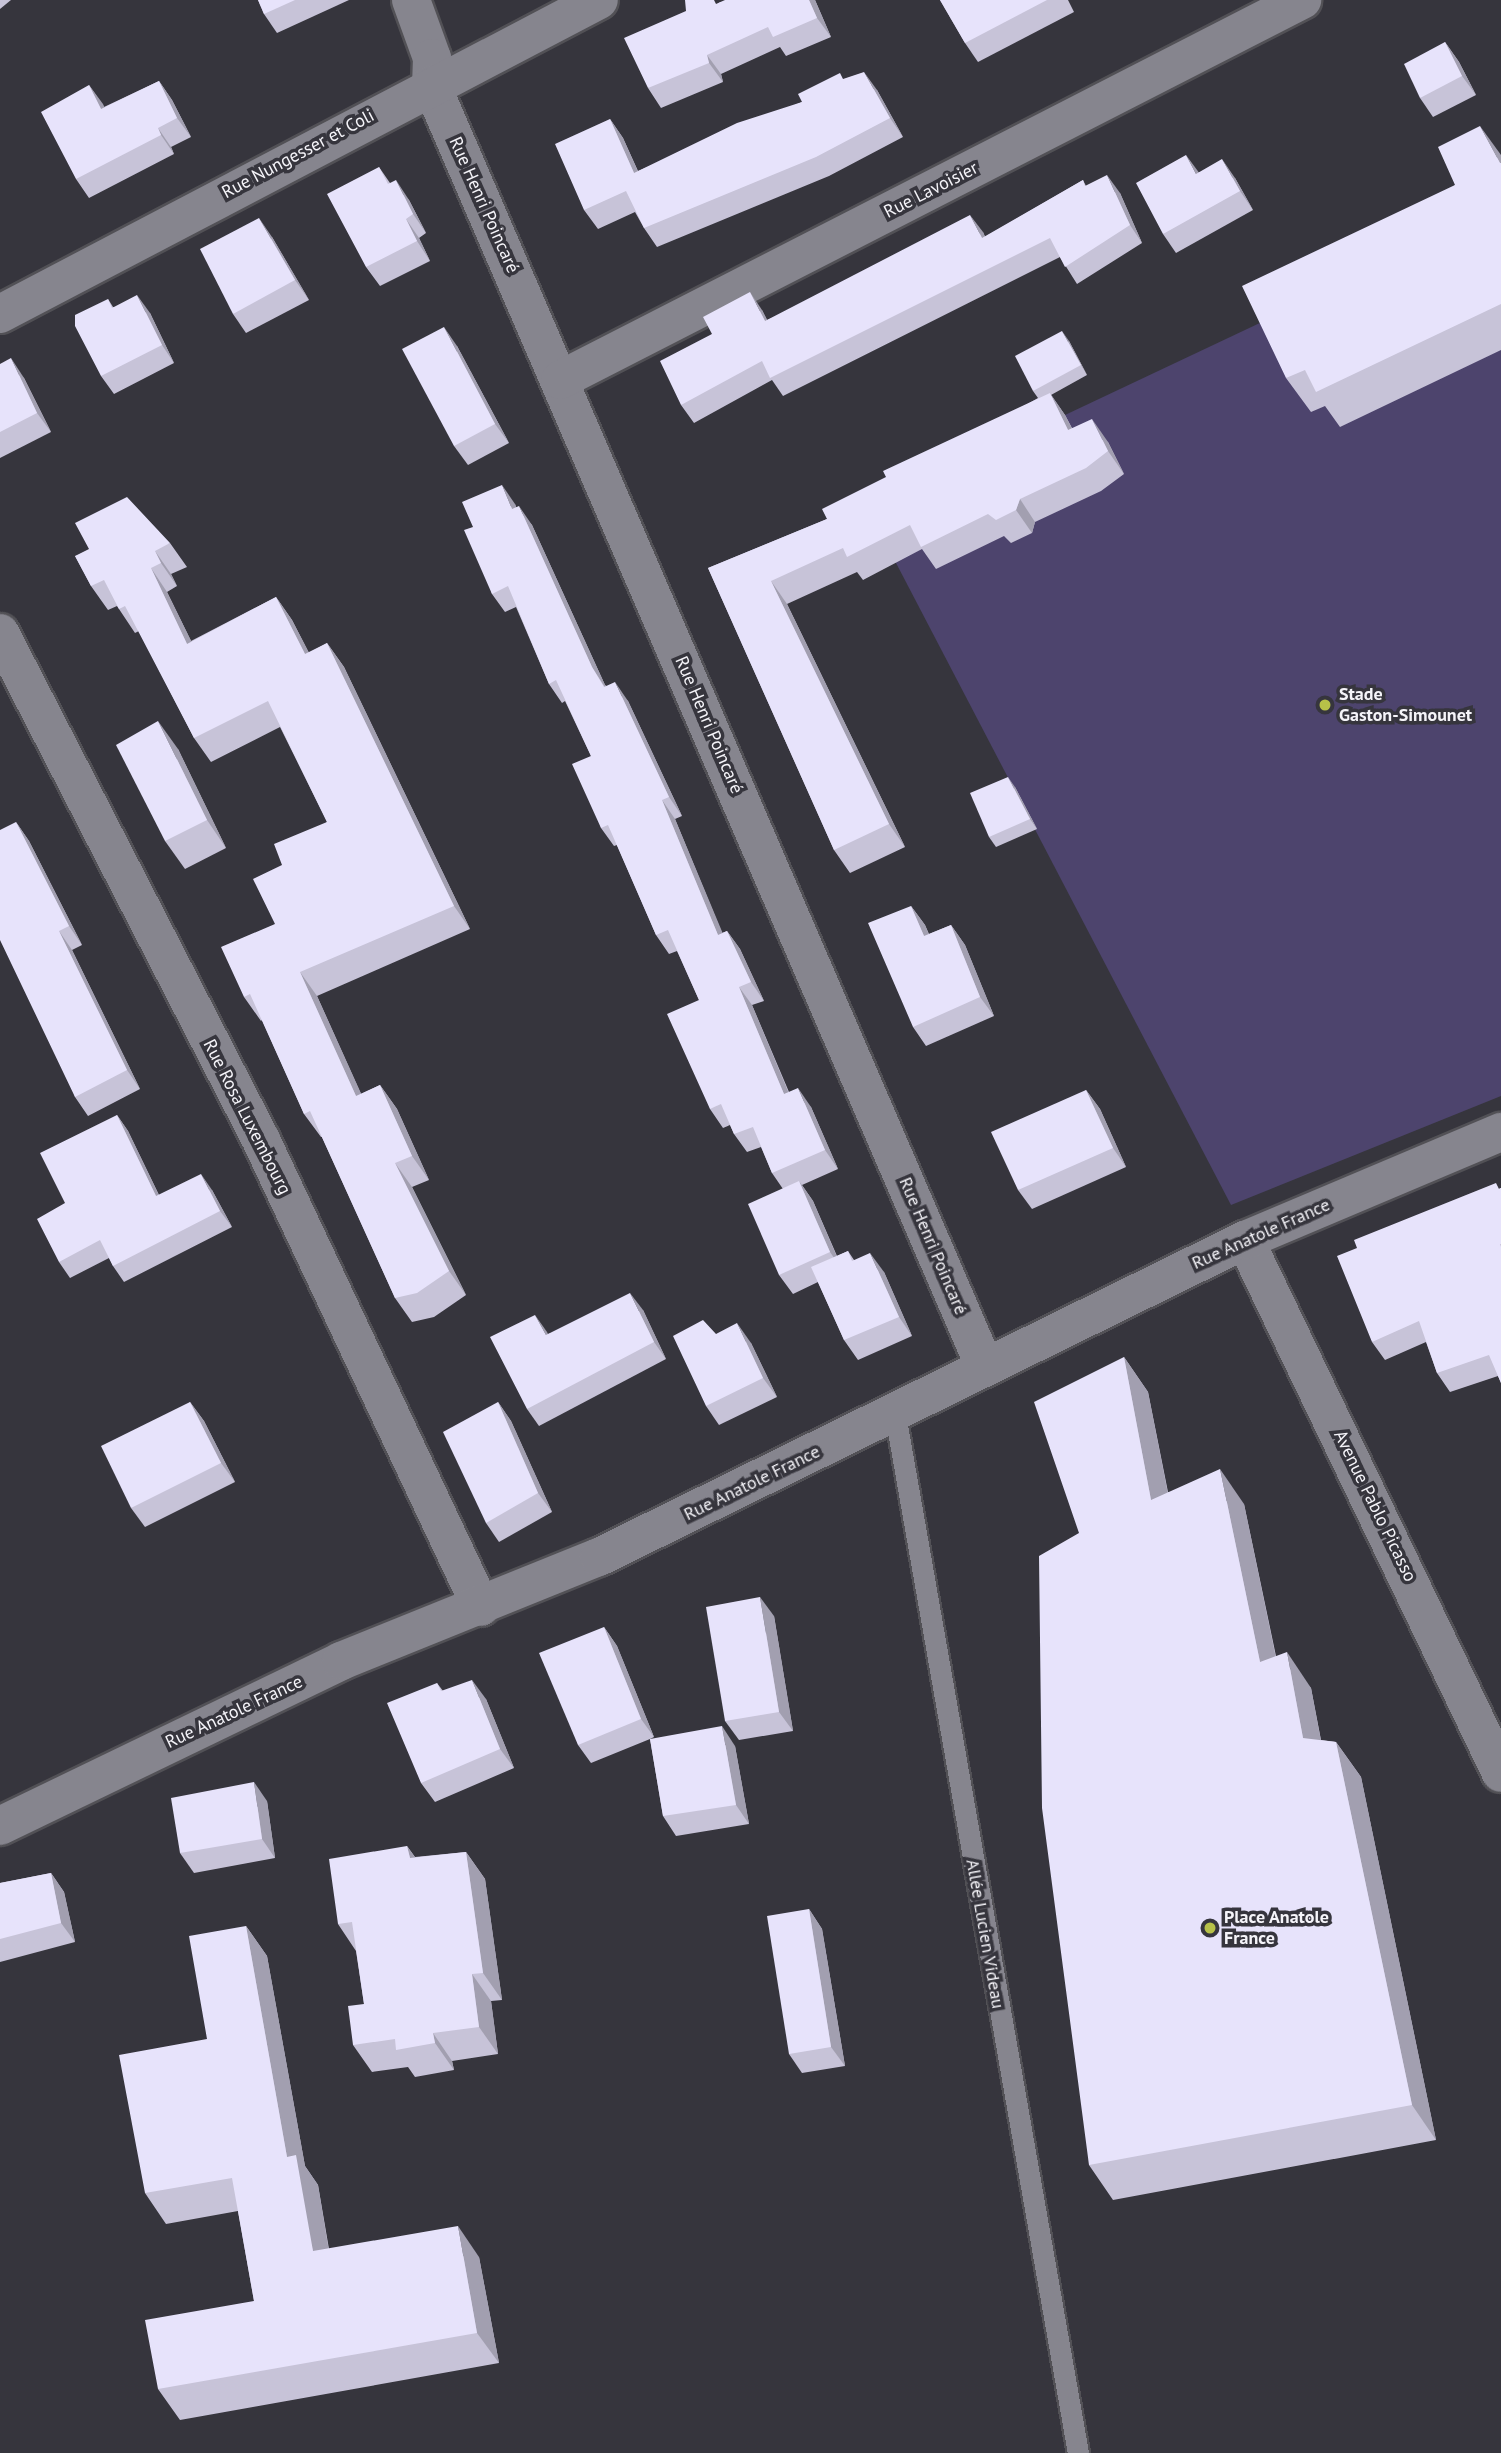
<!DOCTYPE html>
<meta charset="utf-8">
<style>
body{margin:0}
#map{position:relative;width:1501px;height:2453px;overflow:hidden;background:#36353d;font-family:"PT Sans",sans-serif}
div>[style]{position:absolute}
.green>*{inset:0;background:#4d446d}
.roads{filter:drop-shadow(2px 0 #525156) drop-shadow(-2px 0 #525156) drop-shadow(0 2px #525156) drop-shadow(0 -2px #525156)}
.lane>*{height:21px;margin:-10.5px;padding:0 10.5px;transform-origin:10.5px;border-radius:10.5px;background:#86858e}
.street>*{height:38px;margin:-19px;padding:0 19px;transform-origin:19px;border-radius:19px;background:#86858e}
.wall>*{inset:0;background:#c7c3d8}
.shaded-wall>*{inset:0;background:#a29fb0}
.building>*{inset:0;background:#e7e3fb}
.dots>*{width:19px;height:19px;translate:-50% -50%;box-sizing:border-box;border:4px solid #36353d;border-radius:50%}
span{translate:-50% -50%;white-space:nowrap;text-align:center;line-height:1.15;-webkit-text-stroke:7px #36353d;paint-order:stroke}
.street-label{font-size:18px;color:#f5f4f9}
.poi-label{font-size:18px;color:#f5f4f9;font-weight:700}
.left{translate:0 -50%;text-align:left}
</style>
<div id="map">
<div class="green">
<i style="clip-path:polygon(1501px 209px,1501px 1096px,1231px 1205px,871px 515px,1065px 415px)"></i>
</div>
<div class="roads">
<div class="lane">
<i style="left:895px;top:1414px;width:1055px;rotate:80.01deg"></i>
</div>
<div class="street">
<i style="left:411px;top:0;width:62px;rotate:70.1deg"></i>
<i style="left:432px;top:58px;width:26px;rotate:92deg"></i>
<i style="left:431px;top:84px;width:1397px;rotate:66.65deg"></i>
<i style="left:0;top:314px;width:676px;rotate:-27.66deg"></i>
<i style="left:560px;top:380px;width:834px;rotate:-27.12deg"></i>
<i style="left:0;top:633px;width:570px;rotate:62.76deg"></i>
<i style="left:261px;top:1140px;width:516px;rotate:64.78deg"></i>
<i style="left:1245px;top:1240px;width:591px;rotate:64.35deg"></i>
<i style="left:0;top:1826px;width:379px;rotate:-25.8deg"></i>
<i style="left:341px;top:1661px;width:278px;rotate:-22deg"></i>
<i style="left:599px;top:1557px;width:720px;rotate:-26.14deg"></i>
<i style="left:1245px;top:1240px;width:278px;rotate:-22.9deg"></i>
</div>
</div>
<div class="wall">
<i style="clip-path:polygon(0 0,11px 0,0 9px)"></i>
<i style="clip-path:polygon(258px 0,349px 0,277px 33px,264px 14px)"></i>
<i style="clip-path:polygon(815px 0,831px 37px,786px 56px,780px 47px,721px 74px,723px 82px,661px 108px,648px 88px,720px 2px)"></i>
<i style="clip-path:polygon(940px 0,1068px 0,1074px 12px,978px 62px,965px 43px)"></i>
<i style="clip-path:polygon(1445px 42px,1459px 62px,1476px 95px,1433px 117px,1420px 98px)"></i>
<i style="clip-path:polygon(844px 79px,877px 90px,903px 137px,829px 176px,657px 247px,644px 228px,635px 212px,598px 229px,584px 210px,610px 119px,623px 138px,638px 171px,802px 102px)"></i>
<i style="clip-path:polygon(159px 81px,172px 100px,191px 137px,171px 147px,174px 154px,89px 198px,76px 179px,89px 85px,104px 107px)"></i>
<i style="clip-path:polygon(1501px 155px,1501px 350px,1340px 427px,1325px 406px,1311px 412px,1286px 378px,1455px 185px)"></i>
<i style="clip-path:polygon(379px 167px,390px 183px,409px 200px,426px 233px,419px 238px,430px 261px,380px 286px,366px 267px)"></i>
<i style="clip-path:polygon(1199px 172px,1235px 178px,1253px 210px,1176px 253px,1163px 234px)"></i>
<i style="clip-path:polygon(1083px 180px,1086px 186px,1120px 193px,1142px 243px,1077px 284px,1060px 257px,783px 396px,772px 380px,694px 423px,681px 405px,712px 334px,762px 310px,767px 320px,983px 232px,985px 237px)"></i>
<i style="clip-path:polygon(272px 237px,309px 300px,246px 333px,233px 314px)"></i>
<i style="clip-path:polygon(108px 299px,113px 307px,150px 313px,174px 363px,114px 394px,101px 376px)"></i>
<i style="clip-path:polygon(1069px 341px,1087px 375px,1051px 395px,1065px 415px,1072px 428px,1108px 442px,1124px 474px,1101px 491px,1035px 522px,1032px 533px,1011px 543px,1004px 536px,936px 569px,922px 549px,863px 580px,857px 572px,787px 604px,905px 847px,850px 873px,834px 850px,708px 568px,827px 519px,1038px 398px,1033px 391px)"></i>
<i style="clip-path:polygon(457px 346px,509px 443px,468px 465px,454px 446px)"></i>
<i style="clip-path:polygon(0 364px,24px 378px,51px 432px,0 458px)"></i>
<i style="clip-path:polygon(515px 504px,516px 507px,532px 525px,605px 685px,628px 701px,682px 816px,675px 819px,722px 933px,727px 931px,740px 949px,764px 1001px,752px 1005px,789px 1092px,811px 1107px,838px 1169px,802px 1185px,813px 1201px,837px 1256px,848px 1251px,854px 1260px,884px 1272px,912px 1336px,858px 1360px,844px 1340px,818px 1282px,793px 1294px,779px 1275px,783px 1189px,772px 1173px,761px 1147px,747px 1152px,734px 1134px,730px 1125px,723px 1128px,710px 1109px,699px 1000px,677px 951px,669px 954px,656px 935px,617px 845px,614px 846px,601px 828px,591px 756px,565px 701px,562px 703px,549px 684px,516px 607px,505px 612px,492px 594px,473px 527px)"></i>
<i style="clip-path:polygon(170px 543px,187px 567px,171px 574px,177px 586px,167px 592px,191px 641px,276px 597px,292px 620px,309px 653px,327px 643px,344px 667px,470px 929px,317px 996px,361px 1094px,380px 1085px,397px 1109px,429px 1180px,412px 1187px,466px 1295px,434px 1317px,412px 1322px,395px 1298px,322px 1137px,321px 1137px,304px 1114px,262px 1020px,261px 1021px,244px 997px,275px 924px,282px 865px,327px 822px,280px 727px,211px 762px,194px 738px,139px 631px,135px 633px,117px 606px,108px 610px,91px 586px,75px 556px)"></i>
<i style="clip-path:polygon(178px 749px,226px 848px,185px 869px,165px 841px)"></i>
<i style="clip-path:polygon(1015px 787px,1037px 829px,996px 847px,989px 837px)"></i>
<i style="clip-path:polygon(16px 822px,29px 841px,82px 945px,72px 950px,140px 1089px,88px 1116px,75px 1097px)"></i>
<i style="clip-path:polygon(911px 906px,925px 925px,929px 934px,951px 925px,965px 945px,994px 1016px,926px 1046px,913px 1027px)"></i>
<i style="clip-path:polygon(1086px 1090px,1100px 1109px,1126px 1167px,1032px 1209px,1018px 1190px)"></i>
<i style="clip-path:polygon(117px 1115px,128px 1131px,159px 1195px,212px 1190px,232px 1227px,124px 1282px,113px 1266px,109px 1258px,70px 1278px,59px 1262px,65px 1203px)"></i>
<i style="clip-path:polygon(1500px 1188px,1501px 1188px,1501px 1383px,1498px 1376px,1450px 1392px,1437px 1373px,1426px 1342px,1385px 1360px,1372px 1342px)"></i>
<i style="clip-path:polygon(643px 1310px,666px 1359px,539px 1426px,527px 1409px,548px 1334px)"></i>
<i style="clip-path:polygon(716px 1334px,751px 1343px,777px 1397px,719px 1425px,706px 1406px)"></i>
<i style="clip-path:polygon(1124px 1357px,1148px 1392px,1168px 1492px,1244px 1504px,1276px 1656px,1311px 1688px,1321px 1740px,1336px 1742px,1361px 1777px,1436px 2140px,1113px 2200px,1089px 2165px,1079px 1533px)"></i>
<i style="clip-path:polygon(190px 1402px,204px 1421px,235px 1482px,145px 1527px,131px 1508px)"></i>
<i style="clip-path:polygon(498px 1402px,511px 1421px,552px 1512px,499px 1542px,486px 1523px)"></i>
<i style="clip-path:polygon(774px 1616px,793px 1731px,739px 1740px,725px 1721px)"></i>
<i style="clip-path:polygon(604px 1627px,617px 1646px,654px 1737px,650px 1739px,735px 1746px,749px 1824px,676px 1836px,663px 1816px,650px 1739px,591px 1763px,578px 1745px)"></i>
<i style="clip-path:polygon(437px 1683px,443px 1691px,486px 1699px,514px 1768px,435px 1802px,421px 1783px)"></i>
<i style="clip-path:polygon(267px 1801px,275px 1858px,194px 1873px,180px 1853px)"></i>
<i style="clip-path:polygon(407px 1846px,415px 1857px,466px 1852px,485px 1879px,502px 2000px,491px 2001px,498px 2054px,452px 2061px,454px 2070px,415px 2077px,408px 2067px,372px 2072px,353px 2045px,364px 2004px,356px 1951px,338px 1924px)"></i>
<i style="clip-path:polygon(51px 1873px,64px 1892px,75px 1942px,0 1962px,0 1883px)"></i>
<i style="clip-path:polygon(809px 1909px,822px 1929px,845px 2066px,802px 2073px,789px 2054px)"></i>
<i style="clip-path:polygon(246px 1926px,267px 1956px,305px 2166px,318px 2185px,329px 2249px,479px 2257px,499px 2363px,180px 2420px,158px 2389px,254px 2301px,238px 2211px,166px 2224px,145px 2193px,207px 2039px)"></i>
</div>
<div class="shaded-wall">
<i style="clip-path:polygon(809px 0,815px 0,831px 37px,817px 18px)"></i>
<i style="clip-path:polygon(1445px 42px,1459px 62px,1476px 95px,1462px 76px)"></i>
<i style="clip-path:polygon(707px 55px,721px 74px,723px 82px,709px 63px)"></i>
<i style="clip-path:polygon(864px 72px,877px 90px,903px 137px,890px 118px)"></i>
<i style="clip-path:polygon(159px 81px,172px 100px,191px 137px,177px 118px)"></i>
<i style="clip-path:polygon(89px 85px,103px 104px,114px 128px,101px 109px)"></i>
<i style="clip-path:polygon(610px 119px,623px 138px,647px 192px,634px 173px)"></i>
<i style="clip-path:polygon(1480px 126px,1501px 155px,1501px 165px)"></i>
<i style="clip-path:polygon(158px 128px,171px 147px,174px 154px,161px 135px)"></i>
<i style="clip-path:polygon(1186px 155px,1200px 174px,1196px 174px)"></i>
<i style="clip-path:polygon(1222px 159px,1235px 178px,1253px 210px,1240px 191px)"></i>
<i style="clip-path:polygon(1107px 175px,1120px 193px,1142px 243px,1130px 225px)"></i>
<i style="clip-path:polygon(396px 180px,409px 200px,426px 233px,413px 214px)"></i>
<i style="clip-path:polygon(970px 215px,983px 232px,994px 256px,982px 238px)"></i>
<i style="clip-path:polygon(259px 218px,272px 237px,309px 300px,295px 280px)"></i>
<i style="clip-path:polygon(406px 219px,419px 238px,430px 261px,417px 241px)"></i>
<i style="clip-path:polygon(750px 292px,762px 310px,777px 339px,765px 321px)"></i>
<i style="clip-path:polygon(137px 295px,150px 313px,174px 363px,162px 345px)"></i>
<i style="clip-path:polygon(444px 327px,457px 346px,509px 443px,495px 424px)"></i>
<i style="clip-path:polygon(1062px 331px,1069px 341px,1087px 375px,1081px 365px)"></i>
<i style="clip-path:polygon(11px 358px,24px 378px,51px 432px,37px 413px)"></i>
<i style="clip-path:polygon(1050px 393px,1065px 415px,1084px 452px,1068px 430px)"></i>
<i style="clip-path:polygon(1092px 419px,1108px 442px,1124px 474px,1108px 451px)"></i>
<i style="clip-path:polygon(502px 485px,515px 504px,525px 528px,512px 509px)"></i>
<i style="clip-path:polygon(1020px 499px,1035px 522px,1032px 533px,1016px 510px)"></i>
<i style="clip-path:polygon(519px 506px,532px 525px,605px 685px,617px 706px,592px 667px)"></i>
<i style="clip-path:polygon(155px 551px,171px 574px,177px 586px,161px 563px)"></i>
<i style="clip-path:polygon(151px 568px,167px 592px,204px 667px,187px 644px)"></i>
<i style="clip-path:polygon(771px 581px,787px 604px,905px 847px,889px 824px)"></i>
<i style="clip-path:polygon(276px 597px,292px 620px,322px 678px,305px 654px)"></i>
<i style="clip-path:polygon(327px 643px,344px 667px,470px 929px,454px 906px)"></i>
<i style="clip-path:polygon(615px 682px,628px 701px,682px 816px,669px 797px)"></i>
<i style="clip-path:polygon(158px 721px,178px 749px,226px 848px,207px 820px)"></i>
<i style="clip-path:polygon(1008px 777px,1015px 787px,1037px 829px,1030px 819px)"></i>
<i style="clip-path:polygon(662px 800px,675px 819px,731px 953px,718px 935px)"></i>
<i style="clip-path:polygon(16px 822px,29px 841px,82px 945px,69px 926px)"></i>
<i style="clip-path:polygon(911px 906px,925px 925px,937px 955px,924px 936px)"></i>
<i style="clip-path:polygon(951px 925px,965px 945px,994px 1016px,980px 997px)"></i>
<i style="clip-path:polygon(59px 931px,72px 950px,140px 1089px,127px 1070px)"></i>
<i style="clip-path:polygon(727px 931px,740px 949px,764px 1001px,751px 982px)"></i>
<i style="clip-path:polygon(300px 972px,317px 996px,373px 1120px,356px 1096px)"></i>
<i style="clip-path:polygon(739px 987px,752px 1005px,797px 1113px,784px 1094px)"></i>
<i style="clip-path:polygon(380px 1085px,397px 1109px,429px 1180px,412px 1156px)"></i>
<i style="clip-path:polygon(798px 1088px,811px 1107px,838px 1169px,825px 1150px)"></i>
<i style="clip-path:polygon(1086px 1090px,1100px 1109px,1126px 1167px,1113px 1148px)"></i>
<i style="clip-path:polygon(117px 1115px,128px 1131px,167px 1212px,156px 1196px)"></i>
<i style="clip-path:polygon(395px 1163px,412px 1187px,466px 1295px,449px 1271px)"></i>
<i style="clip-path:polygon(201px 1174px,212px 1190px,232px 1227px,220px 1211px)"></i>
<i style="clip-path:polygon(799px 1181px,813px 1201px,843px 1271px,830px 1252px)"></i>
<i style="clip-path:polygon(870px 1253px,884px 1272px,912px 1336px,899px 1317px)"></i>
<i style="clip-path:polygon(630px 1293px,643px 1310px,666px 1359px,654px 1342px)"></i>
<i style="clip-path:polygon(535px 1315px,547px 1332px,558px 1353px,546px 1335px)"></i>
<i style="clip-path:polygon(737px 1323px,751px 1343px,777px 1397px,763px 1378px)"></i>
<i style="clip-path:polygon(1124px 1357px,1148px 1392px,1176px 1535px,1151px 1500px)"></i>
<i style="clip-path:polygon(190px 1402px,204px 1421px,235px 1482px,221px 1463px)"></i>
<i style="clip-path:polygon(498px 1402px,511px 1421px,552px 1512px,538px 1493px)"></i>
<i style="clip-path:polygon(1220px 1469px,1244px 1504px,1284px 1697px,1260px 1662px)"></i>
<i style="clip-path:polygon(760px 1597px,774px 1616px,793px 1731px,779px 1712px)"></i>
<i style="clip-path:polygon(604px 1627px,617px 1646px,654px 1737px,641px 1719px)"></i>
<i style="clip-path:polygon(1287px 1652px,1311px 1688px,1327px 1773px,1303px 1738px)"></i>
<i style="clip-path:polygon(472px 1680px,486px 1699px,514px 1768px,500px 1749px)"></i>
<i style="clip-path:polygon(722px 1726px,735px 1746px,749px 1824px,736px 1805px)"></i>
<i style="clip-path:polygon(1336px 1742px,1361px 1777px,1436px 2140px,1412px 2105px)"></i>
<i style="clip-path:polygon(254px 1782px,267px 1801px,275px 1858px,262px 1839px)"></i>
<i style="clip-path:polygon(407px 1846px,426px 1873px,410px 1858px)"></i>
<i style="clip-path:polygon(466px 1852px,485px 1879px,502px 2000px,483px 1973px)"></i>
<i style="clip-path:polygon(51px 1873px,64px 1892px,75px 1942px,61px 1923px)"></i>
<i style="clip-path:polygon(809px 1909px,822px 1929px,845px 2066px,831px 2047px)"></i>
<i style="clip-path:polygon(246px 1926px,267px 1956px,305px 2166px,318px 2185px,334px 2282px,313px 2251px,287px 2157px)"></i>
<i style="clip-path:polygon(472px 1974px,491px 2001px,498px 2054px,479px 2027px)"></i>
<i style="clip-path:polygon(433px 2033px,452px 2061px,454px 2070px,435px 2043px)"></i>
<i style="clip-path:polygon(458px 2226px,479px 2257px,499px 2363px,477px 2333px)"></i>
</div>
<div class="building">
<i style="clip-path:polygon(258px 0,295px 0,264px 14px)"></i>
<i style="clip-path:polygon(685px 0,714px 0,716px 4px,725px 0,809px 0,817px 18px,773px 37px,768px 27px,707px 55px,709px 63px,648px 88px,624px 38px,686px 11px)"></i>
<i style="clip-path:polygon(940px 0,1047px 0,965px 43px)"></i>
<i style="clip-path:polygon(1445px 42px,1462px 76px,1420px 98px,1404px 64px)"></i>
<i style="clip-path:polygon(864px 72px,890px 118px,816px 157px,644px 228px,626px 191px,584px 210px,555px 144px,610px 119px,634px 173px,737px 123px,802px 102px,798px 94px,840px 73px,843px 79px)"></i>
<i style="clip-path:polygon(159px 81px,177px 118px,158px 128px,161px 135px,76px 179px,41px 112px,89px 85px,101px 109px)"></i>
<i style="clip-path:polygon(1480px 126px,1500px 163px,1501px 163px,1501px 304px,1316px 392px,1305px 370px,1286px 378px,1242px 286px,1455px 185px,1438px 147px)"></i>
<i style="clip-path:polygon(1186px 155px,1196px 174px,1222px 159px,1240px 191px,1163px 234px,1136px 183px)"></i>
<i style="clip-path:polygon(379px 167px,388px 184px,396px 180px,413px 214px,406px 219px,417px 241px,366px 267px,327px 194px)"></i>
<i style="clip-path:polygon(1107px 175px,1130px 225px,1065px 267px,1050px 238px,770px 378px,762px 361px,681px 405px,660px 361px,712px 334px,703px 317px,750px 292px,765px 321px,970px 215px,982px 238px,1083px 180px,1085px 186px)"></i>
<i style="clip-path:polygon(259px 218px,295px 280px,233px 314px,200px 249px)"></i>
<i style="clip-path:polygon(137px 295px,162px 345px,101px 376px,75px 326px,75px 315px,108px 299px,112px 308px)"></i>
<i style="clip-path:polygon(444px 327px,495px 424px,454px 446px,402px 349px)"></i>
<i style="clip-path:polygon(1062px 331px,1081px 365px,1033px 391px,1015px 356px)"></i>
<i style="clip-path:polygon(11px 358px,37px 413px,0 432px,0 364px)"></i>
<i style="clip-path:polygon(1050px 393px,1068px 430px,1092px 419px,1108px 451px,1086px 468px,1020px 499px,1016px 510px,996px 520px,988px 514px,921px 547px,910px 525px,847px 557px,843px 548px,771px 581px,889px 824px,834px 850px,708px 568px,827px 519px,822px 509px,886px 477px,883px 471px)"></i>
<i style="clip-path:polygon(502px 485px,512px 509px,519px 506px,592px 667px,604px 687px,615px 682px,669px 797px,662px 800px,718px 935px,727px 931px,751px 982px,739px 987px,784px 1094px,798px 1088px,825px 1150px,772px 1173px,753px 1127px,734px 1134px,721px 1104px,710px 1109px,667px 1014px,699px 1000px,668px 930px,656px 935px,608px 825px,601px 828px,572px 764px,591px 756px,556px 680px,549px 684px,508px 586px,492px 594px,464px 530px,473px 527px,462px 502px)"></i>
<i style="clip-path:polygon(127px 497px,170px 543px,155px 551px,161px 563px,151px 568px,187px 644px,276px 597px,305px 654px,327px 643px,454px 906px,300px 972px,356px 1096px,380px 1085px,412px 1156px,395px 1163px,449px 1271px,417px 1293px,395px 1298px,310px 1111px,304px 1114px,250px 994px,244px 997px,221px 947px,275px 924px,253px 879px,282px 865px,274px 844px,327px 822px,268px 701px,194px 738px,125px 606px,119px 609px,104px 580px,91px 586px,75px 556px,89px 549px,75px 523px)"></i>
<i style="clip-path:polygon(158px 721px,207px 820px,165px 841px,116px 745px)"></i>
<i style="clip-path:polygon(1008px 777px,1030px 819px,989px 837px,970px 793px)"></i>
<i style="clip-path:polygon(16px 822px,69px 926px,59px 931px,127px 1070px,75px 1097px,0 940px,0 830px)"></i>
<i style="clip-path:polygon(911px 906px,924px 936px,951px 925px,980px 997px,913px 1027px,868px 923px)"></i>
<i style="clip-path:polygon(1086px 1090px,1113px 1148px,1018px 1190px,991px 1132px)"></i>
<i style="clip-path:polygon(117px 1115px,156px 1196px,201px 1174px,220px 1211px,113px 1266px,100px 1240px,59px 1262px,37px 1219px,65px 1203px,40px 1153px)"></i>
<i style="clip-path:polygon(799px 1181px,830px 1252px,779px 1275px,748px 1204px)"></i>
<i style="clip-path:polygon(1496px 1183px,1499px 1189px,1501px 1188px,1501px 1244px,1500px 1244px,1501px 1247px,1501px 1383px,1489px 1355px,1437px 1373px,1419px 1321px,1372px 1342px,1337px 1256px,1357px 1248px,1354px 1240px)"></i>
<i style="clip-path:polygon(848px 1251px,852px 1261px,870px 1253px,899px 1317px,844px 1340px,811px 1267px)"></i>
<i style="clip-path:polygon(630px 1293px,654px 1342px,527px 1409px,490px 1337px,535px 1315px,546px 1335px)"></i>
<i style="clip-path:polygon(703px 1320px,716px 1334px,737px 1323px,763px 1378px,706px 1406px,673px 1336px)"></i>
<i style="clip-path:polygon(1124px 1357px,1151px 1500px,1220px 1469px,1260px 1662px,1287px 1652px,1303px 1738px,1336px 1742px,1412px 2105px,1089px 2165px,1042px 1808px,1039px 1556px,1079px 1533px,1034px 1402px)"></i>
<i style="clip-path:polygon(190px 1402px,221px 1463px,131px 1508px,101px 1446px)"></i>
<i style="clip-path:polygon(498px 1402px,538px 1493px,486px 1523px,443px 1432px)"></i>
<i style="clip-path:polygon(760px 1597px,779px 1712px,725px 1721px,706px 1607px)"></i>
<i style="clip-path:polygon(604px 1627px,641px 1719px,578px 1745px,539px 1653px)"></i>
<i style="clip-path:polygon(472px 1680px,500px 1749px,421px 1783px,387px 1703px,437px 1683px,441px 1691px)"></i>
<i style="clip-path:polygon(722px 1726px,736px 1805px,663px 1816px,650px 1739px)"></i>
<i style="clip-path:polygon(254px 1782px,262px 1839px,180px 1853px,171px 1798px)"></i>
<i style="clip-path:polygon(407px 1846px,410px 1858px,466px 1852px,483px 1973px,472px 1974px,479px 2027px,433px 2033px,435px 2043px,396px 2050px,395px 2039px,353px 2045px,348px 2006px,364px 2004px,352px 1922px,338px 1924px,329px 1859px)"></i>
<i style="clip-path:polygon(51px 1873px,61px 1923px,0 1939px,0 1883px)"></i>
<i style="clip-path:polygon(809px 1909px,831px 2047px,789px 2054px,767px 1916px)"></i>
<i style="clip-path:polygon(246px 1926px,287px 2157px,296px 2155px,313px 2251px,458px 2226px,477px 2333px,158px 2389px,145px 2320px,254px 2301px,232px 2178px,145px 2193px,119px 2055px,207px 2039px,189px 1936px)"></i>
</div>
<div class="dots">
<i style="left:1325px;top:705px;background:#b7c148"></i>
<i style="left:1210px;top:1928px;background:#b7c148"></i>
</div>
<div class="street-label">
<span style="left:298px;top:154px;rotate:-28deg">Rue Nungesser et Coli</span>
<span style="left:931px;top:190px;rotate:-27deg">Rue Lavoisier</span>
<span style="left:484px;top:205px;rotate:66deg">Rue Henri Poincaré</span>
<span style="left:709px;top:725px;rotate:67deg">Rue Henri Poincaré</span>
<span style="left:247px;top:1117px;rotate:63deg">Rue Rosa Luxembourg</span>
<span style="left:1261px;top:1234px;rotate:-24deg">Rue Anatole France</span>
<span style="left:933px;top:1246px;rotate:67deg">Rue Henri Poincaré</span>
<span style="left:752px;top:1483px;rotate:-26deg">Rue Anatole France</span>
<span style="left:1375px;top:1506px;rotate:64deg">Avenue Pablo Picasso</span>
<span style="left:234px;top:1712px;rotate:-25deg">Rue Anatole France</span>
<span style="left:985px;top:1934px;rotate:80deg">Allée Lucien Videau</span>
</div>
<div class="poi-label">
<span class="left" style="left:1339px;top:705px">Stade<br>Gaston-Simounet</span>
<span class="left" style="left:1224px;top:1928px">Place Anatole<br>France</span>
</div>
</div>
